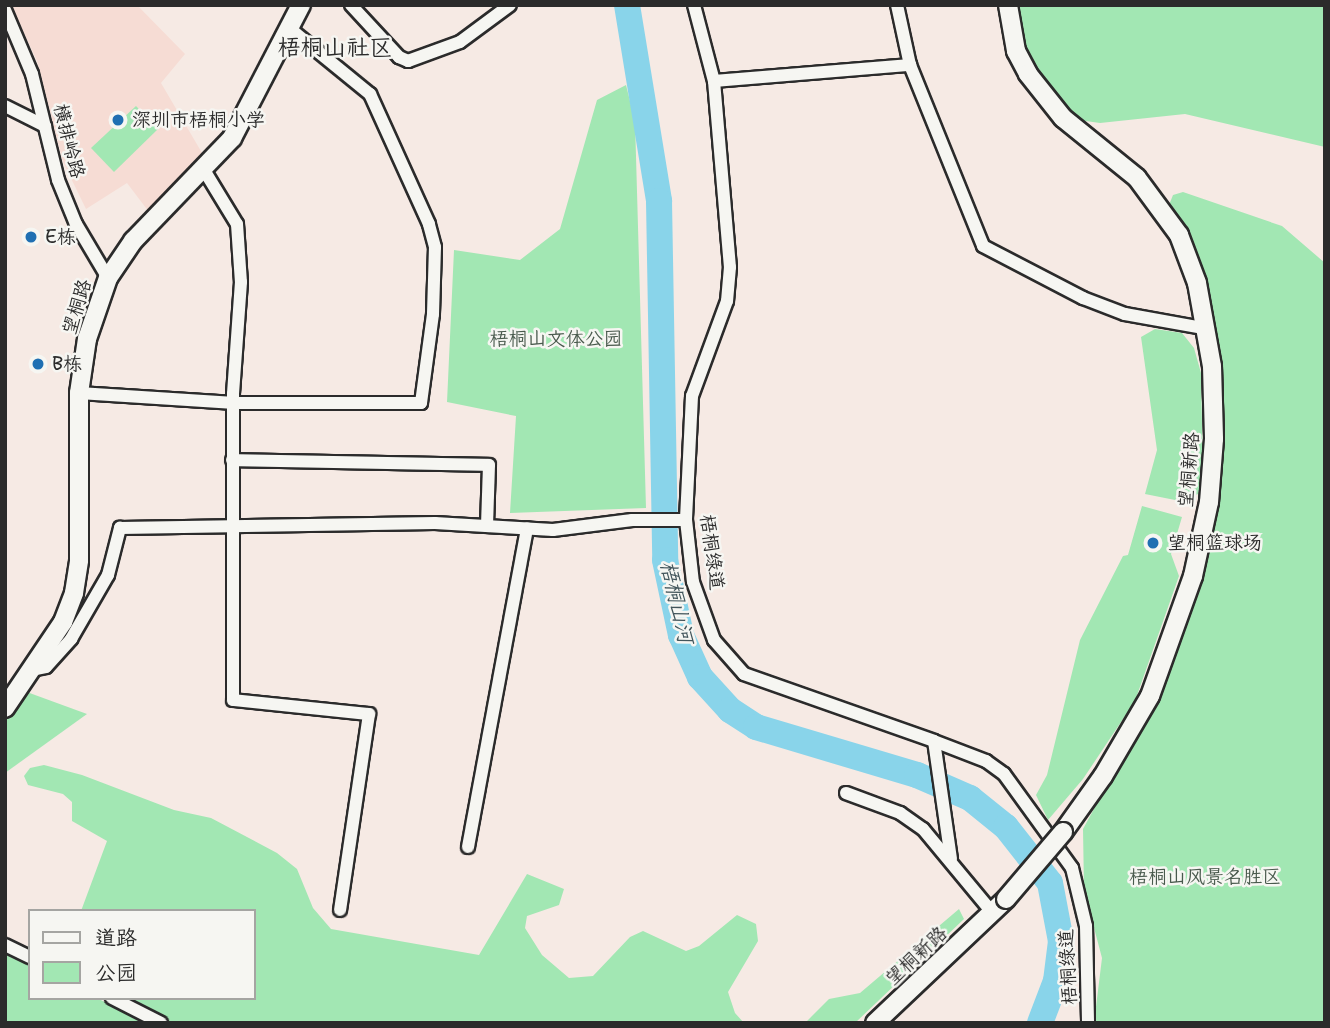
<!DOCTYPE html>
<meta charset="utf-8">
<style>
body{margin:0}
#map{position:relative;width:1330px;height:1028px;overflow:hidden;background:#f6eae4;font-family:"Shantell Sans","LXGW WenKai TC",sans-serif}
div>[style]{position:absolute}
.built>*{inset:0;background:#f6dcd4}
.green>*{inset:0;background:#a2e7b3}
.river>*{height:26px;margin:-13px;padding:0 13px;transform-origin:13px;border-radius:13px;background:#89d4ea}
.roads{filter:drop-shadow(2px 0 #2b2b2b) drop-shadow(-2px 0 #2b2b2b) drop-shadow(0 2px #2b2b2b) drop-shadow(0 -2px #2b2b2b)}
.street>*{height:12px;margin:-6px;padding:0 6px;transform-origin:6px;border-radius:6px;background:#f6f6f2}
.secondary>*{height:18px;margin:-9px;padding:0 9px;transform-origin:9px;border-radius:9px;background:#f6f6f2}
.bridges{filter:drop-shadow(2px 0 #2b2b2b) drop-shadow(-2px 0 #2b2b2b) drop-shadow(0 2px #2b2b2b) drop-shadow(0 -2px #2b2b2b)}
.secondary-bridge>*{height:18px;margin:-9px;padding:0 9px;transform-origin:9px;border-radius:9px;background:#f6f6f2}
.dots>*{width:19px;height:19px;translate:-50% -50%;box-sizing:border-box;border:4px solid #f6f6f2;border-radius:50%}
span{translate:-50% -50%;white-space:nowrap;text-align:center;line-height:1.15;-webkit-text-stroke:5px #f6f6f2;paint-order:stroke}
.poi-label{font-size:19px;color:#2b2b2b}
.left{translate:0 -50%;text-align:left}
.street-label{font-size:19px;color:#2b2b2b}
.park-label{font-size:19px;color:#495a4d}
.water-label{font-size:21px;color:#42555b;font-style:italic}
.quarter-label{font-size:23px;color:#2b2b2b}
.frame{position:absolute;inset:0;border:7px solid #2b2b2b;pointer-events:none}
.legend{position:absolute;left:28px;top:909px;width:228px;height:91px;box-sizing:border-box;background:#f6f6f2;border:2px solid #a5a5a2;margin:0;padding:9px 12px;list-style:none;font-size:21px;color:#2b2b2b}
.legend li{display:flex;align-items:center;gap:14px;height:35px}
.legend b{width:35px;border:2px solid #a5a5a2}
</style>
<div id="map">
<div class="built">
<i style="clip-path:polygon(11px 5px,137px 5px,185px 54px,161px 83px,205px 158px,152px 216px,127px 183px,86px 209px,63px 162px,37px 61px)"></i>
</div>
<div class="green">
<i style="clip-path:polygon(1011px 5px,1325px 5px,1325px 147px,1185px 114px,1100px 123px,1071px 119px,1023px 61px)"></i>
<i style="clip-path:polygon(626px 85px,635px 121px,646px 508px,510px 513px,516px 416px,447px 402px,454px 250px,520px 260px,560px 229px,597px 100px)"></i>
<i style="clip-path:polygon(136px 106px,158px 129px,114px 172px,91px 148px)"></i>
<i style="clip-path:polygon(1183px 192px,1282px 226px,1325px 263px,1325px 1023px,1094px 1023px,1102px 958px,1084px 890px,1083px 829px,1171px 668px,1221px 470px,1212px 319px,1169px 205px,1173px 195px)"></i>
<i style="clip-path:polygon(1155px 329px,1182px 333px,1194px 348px,1201px 373px,1203px 475px,1198px 494px,1180px 501px,1145px 494px,1157px 450px,1141px 337px)"></i>
<i style="clip-path:polygon(1142px 506px,1182px 517px,1171px 554px,1179px 576px,1135px 701px,1083px 779px,1048px 820px,1036px 795px,1047px 775px,1080px 640px,1123px 556px,1128px 555px)"></i>
<i style="clip-path:polygon(5px 684px,87px 714px,5px 773px)"></i>
<i style="clip-path:polygon(44px 765px,82px 775px,174px 810px,211px 818px,277px 853px,297px 869px,313px 908px,331px 929px,479px 955px,527px 874px,564px 889px,559px 905px,527px 916px,525px 928px,542px 955px,569px 978px,593px 976px,630px 937px,643px 931px,686px 951px,699px 946px,737px 915px,756px 924px,758px 941px,728px 992px,735px 1013px,744px 1023px,166px 1023px,117px 998px,254px 998px,254px 911px,81px 911px,107px 841px,72px 821px,72px 802px,63px 794px,28px 785px,24px 776px,30px 768px)"></i>
<i style="clip-path:polygon(959px 909px,964px 919px,855px 1023px,805px 1023px,829px 999px,860px 993px)"></i>
<i style="clip-path:polygon(5px 952px,30px 964px,30px 998px,97px 998px,145px 1023px,5px 1023px)"></i>
</div>
<div class="river">
<i style="left:627px;top:5px;width:199px;rotate:80.7deg"></i>
<i style="left:659px;top:201px;width:359px;rotate:89deg"></i>
<i style="left:665px;top:560px;width:77px;rotate:78deg"></i>
<i style="left:681px;top:635px;width:46px;rotate:65.7deg"></i>
<i style="left:700px;top:677px;width:45px;rotate:47.7deg"></i>
<i style="left:730px;top:710px;width:31px;rotate:33deg"></i>
<i style="left:756px;top:727px;width:168px;rotate:16.6deg"></i>
<i style="left:917px;top:775px;width:58px;rotate:23.5deg"></i>
<i style="left:970px;top:798px;width:46px;rotate:38.9deg"></i>
<i style="left:1006px;top:827px;width:71px;rotate:51.8deg"></i>
<i style="left:1050px;top:883px;width:59px;rotate:79.3deg"></i>
<i style="left:1061px;top:941px;width:40px;rotate:97.1deg"></i>
<i style="left:1056px;top:981px;width:45px;rotate:110.9deg"></i>
</div>
<div class="roads">
<div class="street">
<i style="left:351px;top:5px;width:71px;rotate:47.3deg"></i>
<i style="left:399px;top:57px;width:10px;rotate:24deg"></i>
<i style="left:408px;top:61px;width:55px;rotate:-20.1deg"></i>
<i style="left:460px;top:42px;width:62px;rotate:-36.5deg"></i>
<i style="left:694px;top:5px;width:79px;rotate:75.3deg"></i>
<i style="left:714px;top:81px;width:187px;rotate:85.1deg"></i>
<i style="left:730px;top:267px;width:34px;rotate:95deg"></i>
<i style="left:727px;top:301px;width:101px;rotate:110.2deg"></i>
<i style="left:692px;top:396px;width:124px;rotate:92.8deg"></i>
<i style="left:686px;top:520px;width:62px;rotate:83.6deg"></i>
<i style="left:693px;top:582px;width:62px;rotate:70.1deg"></i>
<i style="left:714px;top:640px;width:45px;rotate:48.6deg"></i>
<i style="left:744px;top:674px;width:201px;rotate:19.4deg"></i>
<i style="left:934px;top:741px;width:56px;rotate:21deg"></i>
<i style="left:986px;top:761px;width:22px;rotate:36deg"></i>
<i style="left:1004px;top:774px;width:116px;rotate:54.1deg"></i>
<i style="left:1072px;top:868px;width:60px;rotate:76.4deg"></i>
<i style="left:1086px;top:926px;width:97px;rotate:88.8deg"></i>
<i style="left:897px;top:5px;width:61px;rotate:77.8deg"></i>
<i style="left:910px;top:65px;width:195px;rotate:68deg"></i>
<i style="left:983px;top:246px;width:113px;rotate:27.5deg"></i>
<i style="left:1083px;top:298px;width:45px;rotate:20.9deg"></i>
<i style="left:1125px;top:314px;width:84px;rotate:10.2deg"></i>
<i style="left:5px;top:10px;width:69px;rotate:67.1deg"></i>
<i style="left:32px;top:74px;width:109px;rotate:76.2deg"></i>
<i style="left:58px;top:180px;width:48px;rotate:67.8deg"></i>
<i style="left:76px;top:224px;width:63px;rotate:59.3deg"></i>
<i style="left:714px;top:81px;width:197px;rotate:-4.7deg"></i>
<i style="left:5px;top:106px;width:45px;rotate:26.6deg"></i>
<i style="left:204px;top:170px;width:63px;rotate:58.6deg"></i>
<i style="left:237px;top:224px;width:58px;rotate:86.1deg"></i>
<i style="left:241px;top:282px;width:112px;rotate:94.1deg"></i>
<i style="left:233px;top:394px;width:306px;rotate:90deg"></i>
<i style="left:233px;top:700px;width:137px;rotate:5.9deg"></i>
<i style="left:369px;top:714px;width:198px;rotate:98.4deg"></i>
<i style="left:79px;top:393px;width:156px;rotate:3.7deg"></i>
<i style="left:235px;top:403px;width:186px"></i>
<i style="left:421px;top:403px;width:90px;rotate:-82.3deg"></i>
<i style="left:433px;top:314px;width:67px;rotate:-88.3deg"></i>
<i style="left:435px;top:247px;width:24px;rotate:-105deg"></i>
<i style="left:429px;top:224px;width:143px;rotate:-114.4deg"></i>
<i style="left:370px;top:94px;width:104px;rotate:-140.8deg"></i>
<i style="left:232px;top:460px;width:257px;rotate:1.1deg"></i>
<i style="left:489px;top:465px;width:61px;rotate:91.9deg"></i>
<i style="left:32px;top:670px;width:14px;rotate:-12deg"></i>
<i style="left:46px;top:667px;width:38px;rotate:-48deg"></i>
<i style="left:71px;top:639px;width:74px;rotate:-60deg"></i>
<i style="left:108px;top:575px;width:49px;rotate:-75.7deg"></i>
<i style="left:120px;top:528px;width:315px;rotate:-0.9deg"></i>
<i style="left:435px;top:523px;width:118px;rotate:3.4deg"></i>
<i style="left:553px;top:530px;width:80px;rotate:-7.2deg"></i>
<i style="left:632px;top:520px;width:54px"></i>
<i style="left:934px;top:741px;width:119px;rotate:81.8deg"></i>
<i style="left:846px;top:793px;width:58px;rotate:20.3deg"></i>
<i style="left:900px;top:813px;width:28px;rotate:35deg"></i>
<i style="left:923px;top:829px;width:108px;rotate:50.3deg"></i>
<i style="left:468px;top:847px;width:324px;rotate:-79.5deg"></i>
<i style="left:5px;top:945px;width:28px;rotate:26deg"></i>
<i style="left:112px;top:998px;width:55px;rotate:27deg"></i>
</div>
<div class="secondary">
<i style="left:1008px;top:5px;width:47px;rotate:80.1deg"></i>
<i style="left:1016px;top:51px;width:26px;rotate:62deg"></i>
<i style="left:1028px;top:74px;width:56px;rotate:51.5deg"></i>
<i style="left:1063px;top:118px;width:95px;rotate:39deg"></i>
<i style="left:1137px;top:178px;width:71px;rotate:53.6deg"></i>
<i style="left:1179px;top:235px;width:51px;rotate:69.4deg"></i>
<i style="left:1197px;top:283px;width:84px;rotate:79.8deg"></i>
<i style="left:1212px;top:366px;width:73px;rotate:88.4deg"></i>
<i style="left:1214px;top:439px;width:63px;rotate:94.5deg"></i>
<i style="left:1209px;top:502px;width:76px;rotate:102.2deg"></i>
<i style="left:1193px;top:576px;width:127px;rotate:109.7deg"></i>
<i style="left:1150px;top:696px;width:93px;rotate:120.4deg"></i>
<i style="left:1103px;top:776px;width:69px;rotate:125.5deg"></i>
<i style="left:5px;top:708px;width:104px;rotate:-56deg"></i>
<i style="left:63px;top:622px;width:31px;rotate:-69deg"></i>
<i style="left:74px;top:593px;width:33px;rotate:-81deg"></i>
<i style="left:79px;top:560px;width:167px;rotate:-90deg"></i>
<i style="left:79px;top:393px;width:55px;rotate:-81.6deg"></i>
<i style="left:87px;top:339px;width:65px;rotate:-71deg"></i>
<i style="left:108px;top:278px;width:45px;rotate:-56deg"></i>
<i style="left:133px;top:241px;width:143px;rotate:-46.1deg"></i>
<i style="left:232px;top:138px;width:150px;rotate:-62.6deg"></i>
<i style="left:875px;top:1023px;width:180px;rotate:-43.4deg"></i>
</div>
</div>
<div class="bridges">
<div class="secondary-bridge">
<i style="left:1006px;top:899px;width:88px;rotate:-49.6deg"></i>
</div>
</div>
<div class="dots">
<i style="left:118px;top:120px;background:#1f6fb2"></i>
<i style="left:31px;top:237px;background:#1f6fb2"></i>
<i style="left:38px;top:364px;background:#1f6fb2"></i>
<i style="left:1153px;top:543px;background:#1f6fb2"></i>
</div>
<div class="poi-label">
<span class="left" style="left:132px;top:120px">深圳市梧桐小学</span>
<span class="left" style="left:45px;top:237px">E栋</span>
<span class="left" style="left:52px;top:364px">B栋</span>
<span class="left" style="left:1167px;top:543px">望桐篮球场</span>
</div>
<div class="street-label">
<span style="left:69px;top:141px;rotate:76deg">横排岭路</span>
<span style="left:77px;top:307px;rotate:-73deg">望桐路</span>
<span style="left:1189px;top:470px;rotate:-85deg">望桐新路</span>
<span style="left:712px;top:552px;rotate:82deg">梧桐绿道</span>
<span style="left:916px;top:956px;rotate:-43deg">望桐新路</span>
<span style="left:1068px;top:967px;rotate:-93deg">梧桐绿道</span>
</div>
<div class="park-label">
<span style="left:556px;top:339px">梧桐山文体公园</span>
<span style="left:1205px;top:877px">梧桐山风景名胜区</span>
</div>
<div class="water-label">
<span style="left:677px;top:602px;rotate:77deg">梧桐山河</span>
</div>
<div class="quarter-label">
<span style="left:335px;top:47px">梧桐山社区</span>
</div>
<div class="frame"></div>
<ul class="legend">
<li><b style="height:9px;background:#f6f6f2"></b>道路</li>
<li><b style="height:19px;background:#a2e7b3"></b>公园</li>
</ul>
</div>
